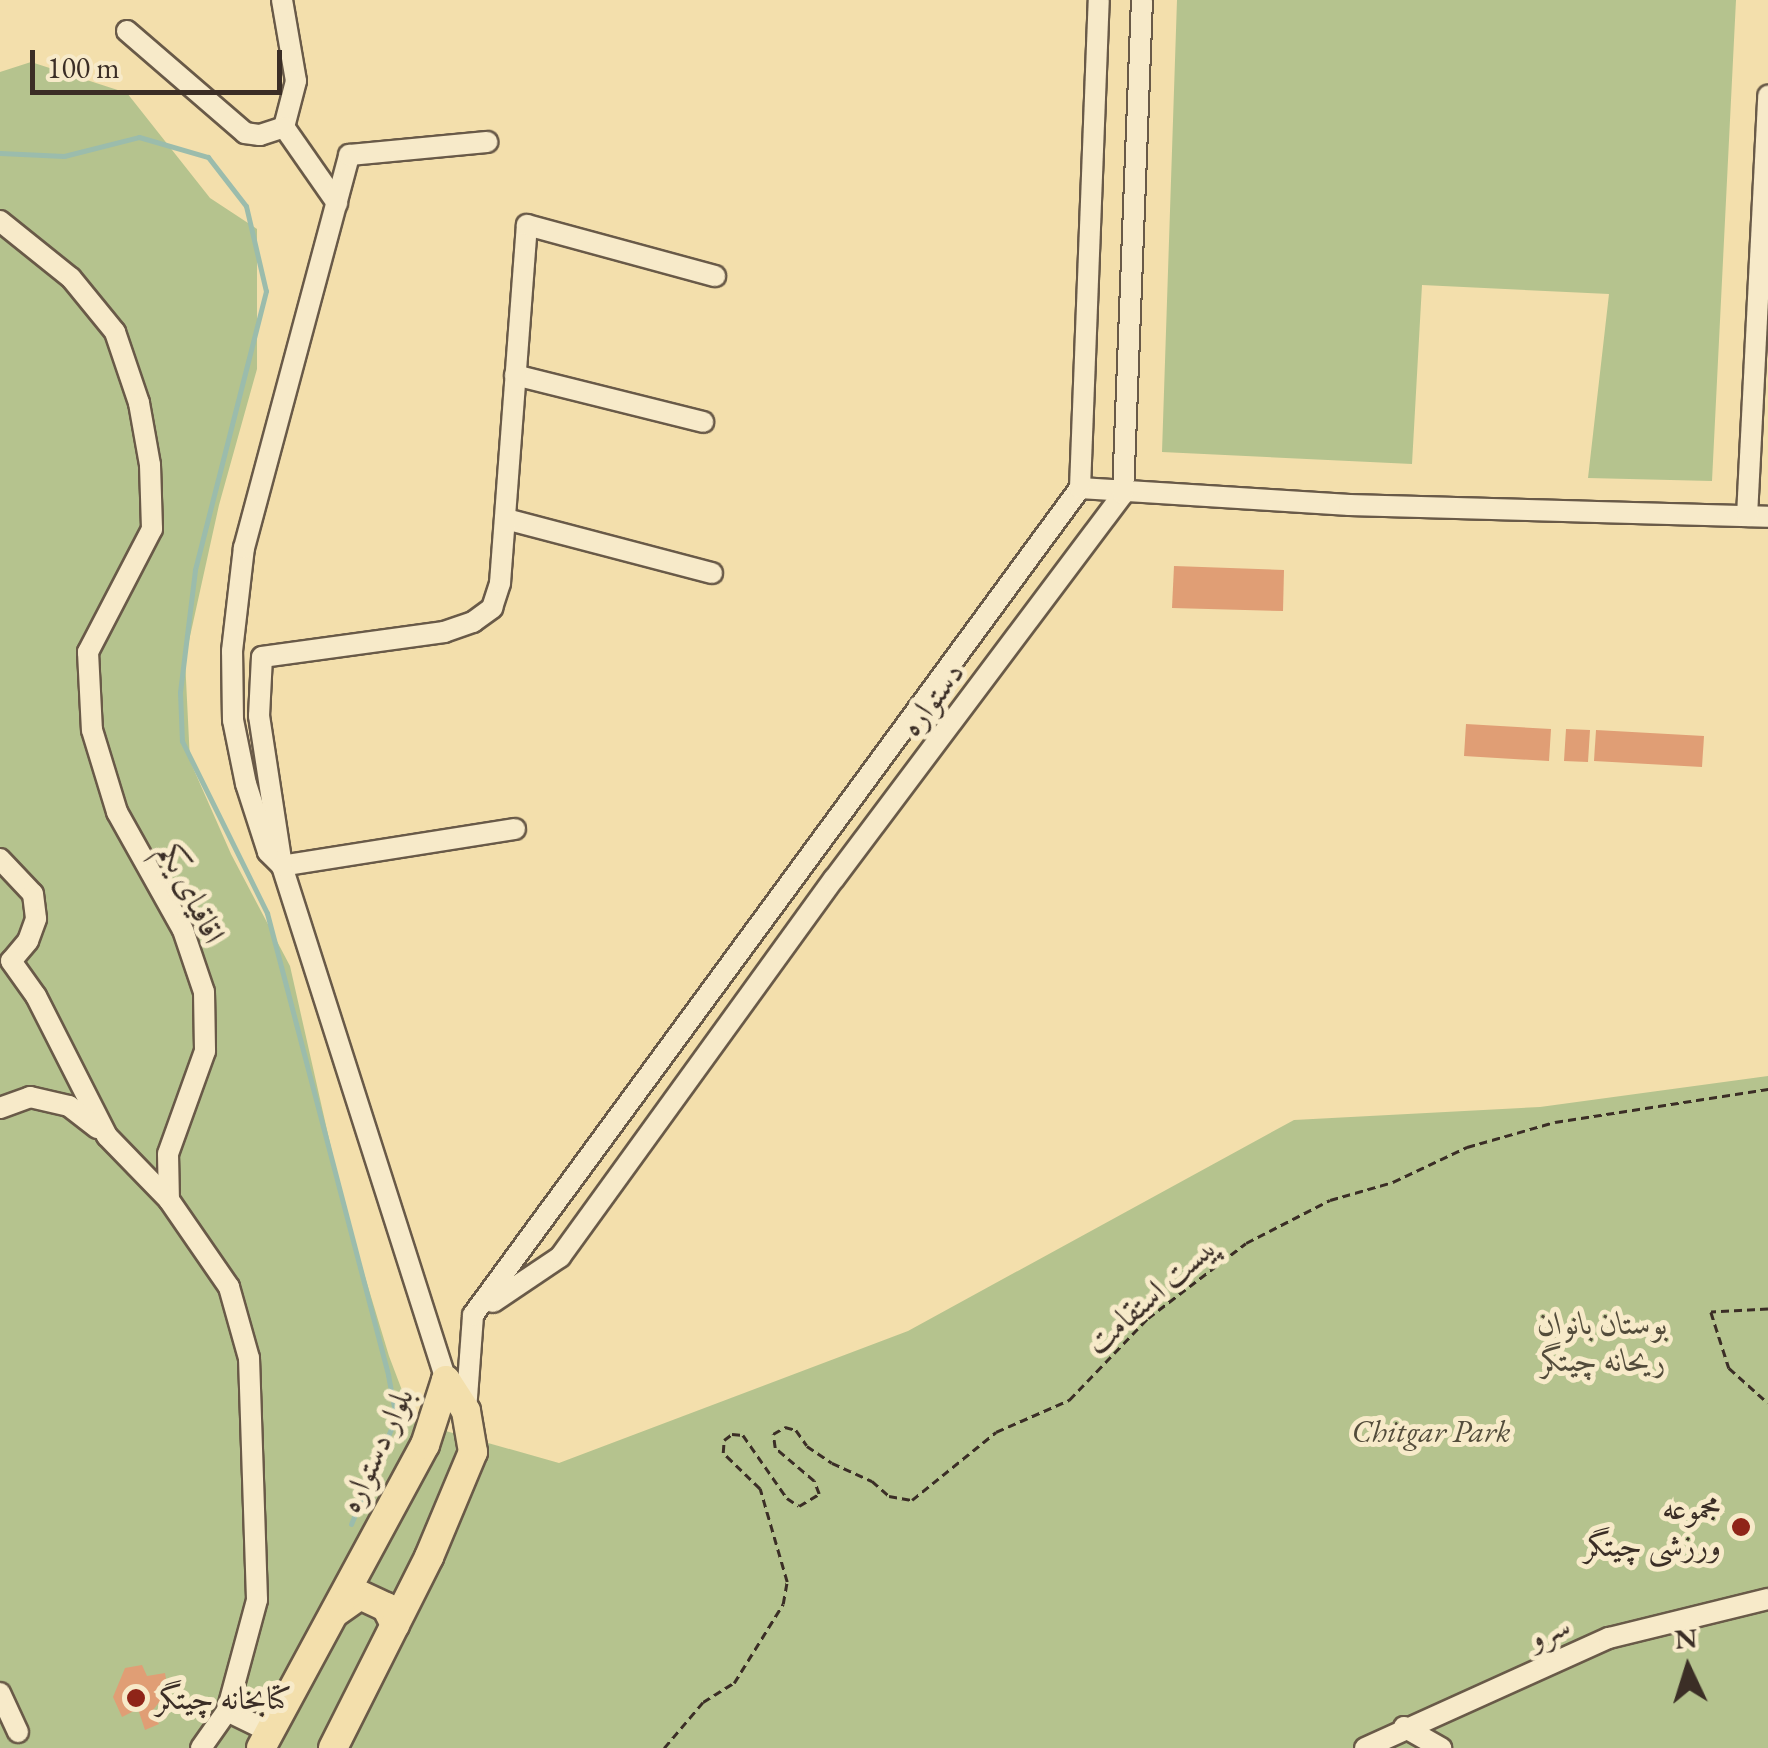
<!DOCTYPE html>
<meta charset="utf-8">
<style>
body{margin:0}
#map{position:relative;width:1768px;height:1748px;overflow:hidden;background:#f3dfac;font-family:"EB Garamond",Amiri,serif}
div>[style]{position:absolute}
.green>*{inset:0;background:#b5c38e}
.stream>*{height:5px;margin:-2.5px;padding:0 2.5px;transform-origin:2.5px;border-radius:2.5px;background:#9bbcac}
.building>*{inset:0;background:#e09e75}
.path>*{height:2.5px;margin-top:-1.25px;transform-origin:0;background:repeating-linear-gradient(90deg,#3b2e26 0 8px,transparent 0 13px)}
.roads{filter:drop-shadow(2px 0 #695a48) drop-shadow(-2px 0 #695a48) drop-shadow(0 2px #695a48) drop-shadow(0 -2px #695a48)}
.minor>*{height:20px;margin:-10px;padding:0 10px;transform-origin:10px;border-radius:10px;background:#f7eac9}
.major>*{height:28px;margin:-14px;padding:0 14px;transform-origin:14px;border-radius:14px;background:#f3dfac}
.dots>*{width:28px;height:28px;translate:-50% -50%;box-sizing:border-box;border:5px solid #f7eac9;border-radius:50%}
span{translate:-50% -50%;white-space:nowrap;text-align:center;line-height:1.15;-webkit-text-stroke:10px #f7eac9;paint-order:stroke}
.street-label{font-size:32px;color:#3b2e26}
.park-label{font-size:32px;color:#534c3b;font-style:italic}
.poi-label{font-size:32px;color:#3b2e26}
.right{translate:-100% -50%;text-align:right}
.left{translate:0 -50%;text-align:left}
.north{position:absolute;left:1638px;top:1618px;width:100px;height:100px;-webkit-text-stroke:8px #f7eac9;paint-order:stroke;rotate:356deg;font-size:28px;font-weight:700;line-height:40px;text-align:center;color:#3b2e26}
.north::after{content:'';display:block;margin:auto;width:35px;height:45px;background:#3b2e26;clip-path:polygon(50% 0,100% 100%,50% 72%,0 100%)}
.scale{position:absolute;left:30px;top:50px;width:252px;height:45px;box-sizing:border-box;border:5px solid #3b2e26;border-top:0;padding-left:12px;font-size:30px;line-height:35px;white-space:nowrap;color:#3b2e26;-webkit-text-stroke:8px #f7eac9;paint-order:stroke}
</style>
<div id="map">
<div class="green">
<i style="clip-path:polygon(1177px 0,1736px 0,1712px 481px,1588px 478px,1609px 294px,1422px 285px,1412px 464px,1162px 452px)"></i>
<i style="clip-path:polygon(31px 62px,127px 93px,210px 198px,257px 229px,257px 369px,219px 505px,185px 659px,190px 761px,231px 854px,290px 966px,346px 1214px,389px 1356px,414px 1422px,559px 1463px,908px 1331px,1294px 1120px,1540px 1107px,1768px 1076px,1768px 1748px,0 1748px,0 72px)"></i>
</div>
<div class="stream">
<i style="left:0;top:153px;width:64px;rotate:2.7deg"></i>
<i style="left:64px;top:156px;width:77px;rotate:-14.2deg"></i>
<i style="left:139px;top:137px;width:72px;rotate:16.2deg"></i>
<i style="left:208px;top:157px;width:62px;rotate:52.2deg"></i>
<i style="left:246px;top:206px;width:87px;rotate:76.8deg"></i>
<i style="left:266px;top:291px;width:288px;rotate:104.3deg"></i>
<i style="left:195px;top:570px;width:123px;rotate:97deg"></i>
<i style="left:180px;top:692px;width:49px;rotate:87.7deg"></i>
<i style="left:182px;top:741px;width:192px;rotate:63.7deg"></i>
<i style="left:267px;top:913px;width:478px;rotate:75.3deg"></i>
<i style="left:388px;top:1375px;width:43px;rotate:79.2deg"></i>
<i style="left:396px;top:1417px;width:116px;rotate:112.8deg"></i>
</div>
<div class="building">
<i style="clip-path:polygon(1174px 566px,1284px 570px,1283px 611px,1172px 608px)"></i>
<i style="clip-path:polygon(1466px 724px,1551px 729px,1549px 761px,1464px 756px)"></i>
<i style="clip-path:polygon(1566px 729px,1590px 730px,1588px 762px,1564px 761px)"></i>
<i style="clip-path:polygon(1596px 730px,1704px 736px,1702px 767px,1594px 761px)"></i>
<i style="clip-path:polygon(142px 1665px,147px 1676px,165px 1673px,168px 1691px,153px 1710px,159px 1724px,145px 1730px,138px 1709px,122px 1717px,113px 1697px,125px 1668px)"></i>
</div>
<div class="path">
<i style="left:1768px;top:1309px;width:57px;rotate:177deg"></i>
<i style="left:1711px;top:1312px;width:59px;rotate:72.2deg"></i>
<i style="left:1729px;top:1368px;width:52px;rotate:41.9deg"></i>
<i style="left:664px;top:1748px;width:60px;rotate:-49.7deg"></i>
<i style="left:703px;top:1702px;width:36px;rotate:-32deg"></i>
<i style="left:734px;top:1683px;width:93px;rotate:-58.2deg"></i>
<i style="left:783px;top:1604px;width:22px;rotate:-80deg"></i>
<i style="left:787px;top:1582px;width:97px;rotate:-106.2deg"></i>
<i style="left:760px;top:1489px;width:52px;rotate:-135.8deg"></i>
<i style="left:723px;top:1453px;width:13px;rotate:-86deg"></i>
<i style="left:724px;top:1440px;width:10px;rotate:-37deg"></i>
<i style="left:732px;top:1434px;width:11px;rotate:5deg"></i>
<i style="left:743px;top:1435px;width:77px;rotate:55.1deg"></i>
<i style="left:787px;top:1498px;width:14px;rotate:34deg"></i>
<i style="left:799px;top:1506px;width:23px;rotate:-31deg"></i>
<i style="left:819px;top:1494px;width:14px;rotate:-111deg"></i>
<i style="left:814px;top:1481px;width:51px;rotate:-139.8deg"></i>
<i style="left:775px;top:1448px;width:14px;rotate:-98deg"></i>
<i style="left:773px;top:1434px;width:14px;rotate:-30deg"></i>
<i style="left:785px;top:1427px;width:11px;rotate:15deg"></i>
<i style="left:796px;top:1430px;width:19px;rotate:55deg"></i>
<i style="left:807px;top:1446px;width:30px;rotate:34deg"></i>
<i style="left:832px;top:1463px;width:44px;rotate:24.2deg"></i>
<i style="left:872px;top:1481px;width:23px;rotate:41deg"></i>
<i style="left:889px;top:1496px;width:23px;rotate:10deg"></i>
<i style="left:912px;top:1500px;width:108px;rotate:-39deg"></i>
<i style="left:996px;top:1432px;width:80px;rotate:-23.7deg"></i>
<i style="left:1069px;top:1400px;width:114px;rotate:-46.1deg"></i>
<i style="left:1148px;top:1318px;width:123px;rotate:-37.4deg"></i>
<i style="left:1246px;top:1243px;width:94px;rotate:-27.1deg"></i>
<i style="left:1330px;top:1200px;width:66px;rotate:-15.9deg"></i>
<i style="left:1393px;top:1182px;width:82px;rotate:-25.3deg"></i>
<i style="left:1467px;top:1147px;width:91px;rotate:-15.9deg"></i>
<i style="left:1555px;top:1122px;width:216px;rotate:-8.8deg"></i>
</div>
<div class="roads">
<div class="minor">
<i style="left:282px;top:0;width:82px;rotate:80.2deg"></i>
<i style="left:296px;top:81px;width:48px;rotate:104.6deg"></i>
<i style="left:127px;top:31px;width:156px;rotate:40.8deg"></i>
<i style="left:245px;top:133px;width:15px;rotate:8deg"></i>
<i style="left:260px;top:135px;width:25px;rotate:-18deg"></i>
<i style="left:284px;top:127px;width:93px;rotate:55.1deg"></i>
<i style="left:0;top:221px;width:91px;rotate:38.8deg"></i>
<i style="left:71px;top:278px;width:70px;rotate:50.8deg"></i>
<i style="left:115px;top:332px;width:75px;rotate:71.3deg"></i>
<i style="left:139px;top:403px;width:63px;rotate:79.9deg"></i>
<i style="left:150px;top:465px;width:64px;rotate:88.2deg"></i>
<i style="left:152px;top:529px;width:139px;rotate:117.5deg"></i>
<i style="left:88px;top:652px;width:78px;rotate:87.1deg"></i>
<i style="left:92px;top:730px;width:86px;rotate:73deg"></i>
<i style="left:117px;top:812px;width:135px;rotate:60.8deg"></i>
<i style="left:183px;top:930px;width:65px;rotate:71.3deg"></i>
<i style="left:204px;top:992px;width:59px;rotate:89deg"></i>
<i style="left:205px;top:1051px;width:109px;rotate:109.8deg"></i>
<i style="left:168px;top:1154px;width:46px;rotate:88.8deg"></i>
<i style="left:515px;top:375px;width:194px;rotate:14deg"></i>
<i style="left:1080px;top:488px;width:270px;rotate:3.6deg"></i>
<i style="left:1349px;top:505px;width:419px;rotate:1.6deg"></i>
<i style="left:1747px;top:516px;width:421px;rotate:-87.1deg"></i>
<i style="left:506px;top:519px;width:213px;rotate:14.7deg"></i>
<i style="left:515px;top:829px;width:236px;rotate:171deg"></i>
<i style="left:282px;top:866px;width:152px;rotate:-98.7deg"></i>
<i style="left:259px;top:716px;width:59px;rotate:-87.1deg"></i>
<i style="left:262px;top:657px;width:184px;rotate:-7.8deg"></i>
<i style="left:444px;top:632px;width:31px;rotate:-19deg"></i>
<i style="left:473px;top:622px;width:24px;rotate:-36deg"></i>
<i style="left:492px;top:608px;width:26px;rotate:-72deg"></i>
<i style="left:500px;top:583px;width:359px;rotate:-85.7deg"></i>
<i style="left:527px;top:225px;width:195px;rotate:15.2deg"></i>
<i style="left:0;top:859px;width:48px;rotate:46.7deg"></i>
<i style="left:33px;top:894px;width:25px;rotate:83deg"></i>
<i style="left:36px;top:919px;width:23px;rotate:110deg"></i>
<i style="left:28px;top:941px;width:26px;rotate:130deg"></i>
<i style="left:11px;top:961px;width:43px;rotate:54.5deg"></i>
<i style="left:36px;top:996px;width:157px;rotate:63.1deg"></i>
<i style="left:107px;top:1136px;width:89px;rotate:45.9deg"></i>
<i style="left:169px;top:1200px;width:106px;rotate:55.4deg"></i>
<i style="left:229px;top:1287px;width:74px;rotate:74.3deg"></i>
<i style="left:249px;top:1358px;width:242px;rotate:88.1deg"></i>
<i style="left:257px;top:1600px;width:115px;rotate:105.1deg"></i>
<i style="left:227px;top:1711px;width:45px;rotate:125.1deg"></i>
<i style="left:0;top:1108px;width:32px;rotate:-20deg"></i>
<i style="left:30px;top:1097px;width:40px;rotate:13deg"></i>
<i style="left:69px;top:1106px;width:36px;rotate:38deg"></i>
<i style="left:493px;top:1302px;width:81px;rotate:-33.9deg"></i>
<i style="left:560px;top:1257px;width:467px;rotate:-54.1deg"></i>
<i style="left:834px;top:879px;width:481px;rotate:-53.1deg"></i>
<i style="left:1123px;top:494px;width:494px;rotate:-87.8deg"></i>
<i style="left:446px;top:1380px;width:540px;rotate:-107.7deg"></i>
<i style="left:282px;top:866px;width:20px;rotate:-135deg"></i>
<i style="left:268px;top:852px;width:71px;rotate:-107.9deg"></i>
<i style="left:246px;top:784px;width:65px;rotate:-101.5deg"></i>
<i style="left:233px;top:720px;width:69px;rotate:-90.8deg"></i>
<i style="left:232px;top:651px;width:104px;rotate:-83.4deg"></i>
<i style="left:244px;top:548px;width:407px;rotate:-75deg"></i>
<i style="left:349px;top:155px;width:139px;rotate:-5.4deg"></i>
<i style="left:466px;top:1411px;width:96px;rotate:-85.8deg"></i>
<i style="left:473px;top:1315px;width:1026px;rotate:-53.72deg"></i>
<i style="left:1080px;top:488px;width:488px;rotate:-87.8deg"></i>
<i style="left:0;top:1693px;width:43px;rotate:65.2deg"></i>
<i style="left:227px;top:1711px;width:48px;rotate:26deg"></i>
<i style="left:1404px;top:1727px;width:43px;rotate:29.6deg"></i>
<i style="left:1365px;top:1748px;width:268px;rotate:-24.3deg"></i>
<i style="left:1609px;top:1638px;width:164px;rotate:-13.8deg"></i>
</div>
<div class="major">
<i style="left:336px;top:1612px;width:29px;rotate:-35deg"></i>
<i style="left:360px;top:1595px;width:29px;rotate:25deg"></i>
<i style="left:386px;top:1607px;width:20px;rotate:63deg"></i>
<i style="left:261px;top:1748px;width:345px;rotate:-61.6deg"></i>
<i style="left:425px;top:1445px;width:68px;rotate:-72.1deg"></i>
<i style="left:333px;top:1748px;width:214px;rotate:-63.3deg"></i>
<i style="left:429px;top:1557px;width:114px;rotate:-67.3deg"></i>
<i style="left:473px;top:1452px;width:42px;rotate:-99.7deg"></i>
<i style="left:466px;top:1411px;width:37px;rotate:-123deg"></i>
</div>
</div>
<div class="dots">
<i style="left:1741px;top:1527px;background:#8f2418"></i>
<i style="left:136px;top:1698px;background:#8f2418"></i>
</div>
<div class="street-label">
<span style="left:932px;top:699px;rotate:-53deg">دستواره</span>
<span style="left:192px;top:893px;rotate:63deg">اقاقیای یکم</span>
<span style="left:1152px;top:1294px;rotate:-41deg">پیست استقامت</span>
<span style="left:376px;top:1450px;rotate:-65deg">بلوار دستواره</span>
<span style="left:1549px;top:1631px;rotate:-23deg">سرو</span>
</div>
<div class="park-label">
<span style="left:1603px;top:1342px">بوستان بانوان<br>ریحانه چیتگر</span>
<span style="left:1431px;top:1431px">Chitgar Park</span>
</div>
<div class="poi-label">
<span class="right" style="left:1721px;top:1527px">مجموعه<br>ورزشی چیتگر</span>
<span class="left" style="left:156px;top:1698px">کتابخانه چیتگر</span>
</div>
<div class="north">N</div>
<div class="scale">100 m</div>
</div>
